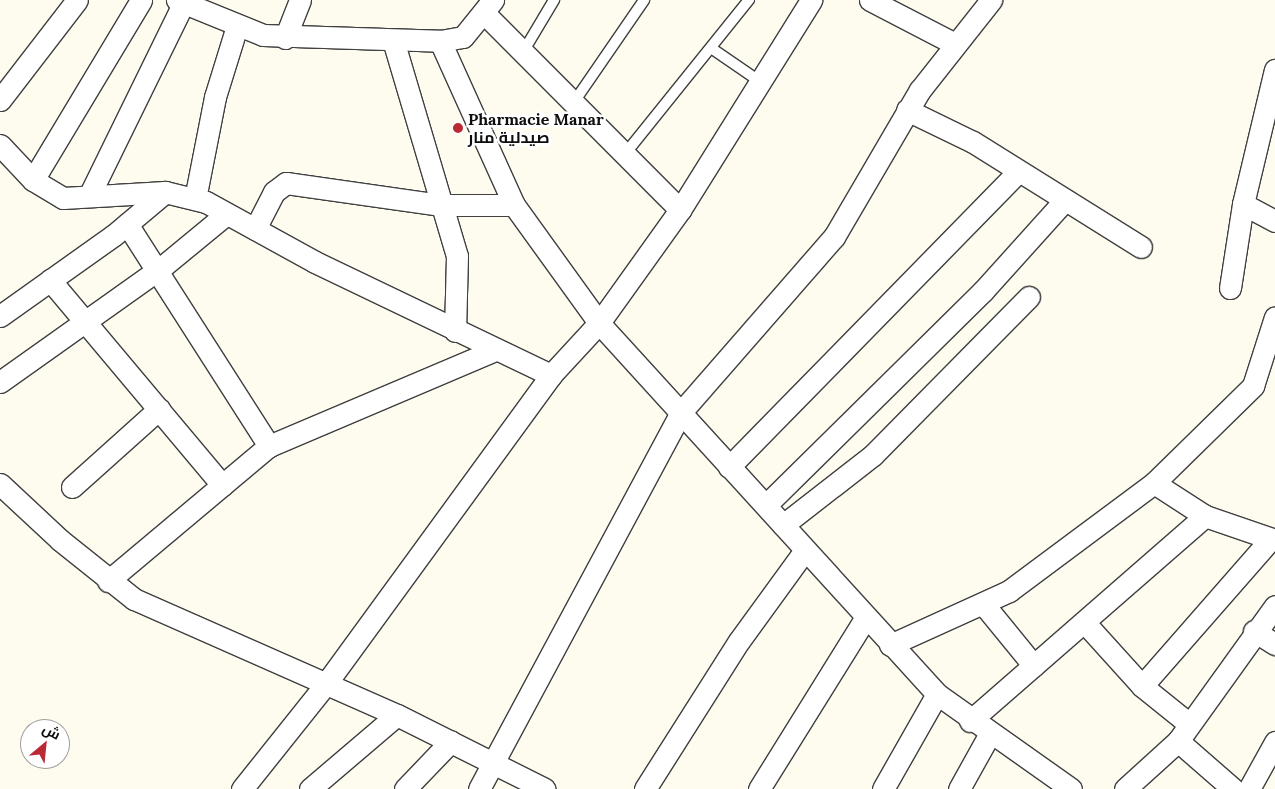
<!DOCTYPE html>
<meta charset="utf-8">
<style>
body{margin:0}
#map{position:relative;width:1275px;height:789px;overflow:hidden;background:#fefbef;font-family:Lora,Cairo,serif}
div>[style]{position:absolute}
.roads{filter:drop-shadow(1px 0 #404040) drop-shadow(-1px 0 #404040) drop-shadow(0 1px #404040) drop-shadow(0 -1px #404040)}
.lane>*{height:10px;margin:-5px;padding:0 5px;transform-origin:5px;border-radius:5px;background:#fff}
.street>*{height:21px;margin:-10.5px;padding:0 10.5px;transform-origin:10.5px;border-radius:10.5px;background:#fff}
.dots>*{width:14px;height:14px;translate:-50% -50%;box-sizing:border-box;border:2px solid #fff;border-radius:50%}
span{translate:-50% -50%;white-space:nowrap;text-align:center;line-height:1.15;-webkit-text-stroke:5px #fff;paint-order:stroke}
.poi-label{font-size:16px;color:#0d0d0d;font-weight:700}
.left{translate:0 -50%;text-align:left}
.north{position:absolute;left:20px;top:719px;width:50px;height:50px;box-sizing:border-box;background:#fff;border:1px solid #9e9e9e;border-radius:50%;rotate:28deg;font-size:14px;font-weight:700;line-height:20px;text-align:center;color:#0d0d0d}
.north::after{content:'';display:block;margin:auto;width:18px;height:22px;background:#b82b35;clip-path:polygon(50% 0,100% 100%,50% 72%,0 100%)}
</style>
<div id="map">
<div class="roads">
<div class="lane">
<i style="left:711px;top:48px;width:62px;rotate:34.5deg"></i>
<i style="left:523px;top:52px;width:61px;rotate:-59.2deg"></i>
<i style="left:574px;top:102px;width:124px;rotate:-55.5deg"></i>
<i style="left:625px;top:154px;width:198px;rotate:-51.2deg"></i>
</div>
<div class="street">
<i style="left:177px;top:0;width:93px;rotate:22.1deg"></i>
<i style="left:263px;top:35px;width:177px;rotate:1.9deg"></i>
<i style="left:440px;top:41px;width:23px;rotate:-10deg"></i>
<i style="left:463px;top:37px;width:48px;rotate:-51deg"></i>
<i style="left:870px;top:0;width:96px;rotate:27.4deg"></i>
<i style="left:484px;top:13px;width:278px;rotate:45.1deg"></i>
<i style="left:680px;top:210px;width:248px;rotate:-58deg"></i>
<i style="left:285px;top:38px;width:41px;rotate:-68.5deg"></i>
<i style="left:393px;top:40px;width:225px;rotate:73.5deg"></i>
<i style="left:457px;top:256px;width:75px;rotate:91.5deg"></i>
<i style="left:440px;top:41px;width:180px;rotate:65.7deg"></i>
<i style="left:514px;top:205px;width:145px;rotate:54.2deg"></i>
<i style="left:599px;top:323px;width:139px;rotate:-54.4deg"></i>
<i style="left:0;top:100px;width:126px;rotate:-52.4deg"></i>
<i style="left:907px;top:110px;width:73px;rotate:25.9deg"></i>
<i style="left:973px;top:142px;width:198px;rotate:32deg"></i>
<i style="left:0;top:145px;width:48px;rotate:46.7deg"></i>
<i style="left:33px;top:180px;width:35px;rotate:31deg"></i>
<i style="left:63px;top:198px;width:102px;rotate:-3.4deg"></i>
<i style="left:165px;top:192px;width:42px;rotate:13.7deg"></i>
<i style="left:206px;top:202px;width:124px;rotate:28.8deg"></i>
<i style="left:315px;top:262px;width:262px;rotate:25.6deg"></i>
<i style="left:551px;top:375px;width:71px;rotate:-47.3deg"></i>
<i style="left:599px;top:323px;width:502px;rotate:47.66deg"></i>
<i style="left:937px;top:694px;width:164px;rotate:35.3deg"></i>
<i style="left:33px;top:180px;width:210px;rotate:-59deg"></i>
<i style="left:89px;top:196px;width:218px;rotate:-63.9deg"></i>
<i style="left:195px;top:199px;width:104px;rotate:-78.9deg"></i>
<i style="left:215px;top:97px;width:74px;rotate:-72.8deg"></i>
<i style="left:1243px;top:204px;width:36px;rotate:28deg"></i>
<i style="left:127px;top:224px;width:264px;rotate:57.4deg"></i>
<i style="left:255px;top:229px;width:42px;rotate:-62.8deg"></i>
<i style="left:274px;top:192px;width:15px;rotate:-37deg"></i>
<i style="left:286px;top:183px;width:157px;rotate:8.1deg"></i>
<i style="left:441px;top:205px;width:73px"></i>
<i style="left:50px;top:280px;width:268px;rotate:50deg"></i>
<i style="left:1230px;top:288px;width:85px;rotate:-81.2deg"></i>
<i style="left:1243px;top:204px;width:138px;rotate:-76.6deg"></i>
<i style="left:0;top:316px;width:140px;rotate:-35.4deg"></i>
<i style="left:114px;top:235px;width:67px;rotate:-40.1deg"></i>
<i style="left:0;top:382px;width:199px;rotate:-35.4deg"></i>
<i style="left:162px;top:267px;width:82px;rotate:-39.5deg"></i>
<i style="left:729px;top:467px;width:414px;rotate:-45.6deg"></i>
<i style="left:1154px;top:483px;width:61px;rotate:32.9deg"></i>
<i style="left:1205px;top:516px;width:74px;rotate:18.9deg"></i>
<i style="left:0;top:484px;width:82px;rotate:43deg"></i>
<i style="left:60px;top:540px;width:95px;rotate:38.6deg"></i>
<i style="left:134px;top:599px;width:287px;rotate:23.8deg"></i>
<i style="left:397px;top:715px;width:165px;rotate:26.6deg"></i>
<i style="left:72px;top:487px;width:117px;rotate:-41.9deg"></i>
<i style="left:766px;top:505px;width:305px;rotate:-44.6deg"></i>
<i style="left:983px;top:291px;width:121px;rotate:-48deg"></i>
<i style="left:783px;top:525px;width:114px;rotate:-37.9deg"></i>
<i style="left:873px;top:455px;width:222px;rotate:-45.4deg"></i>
<i style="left:108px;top:581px;width:210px;rotate:-40deg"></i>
<i style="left:269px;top:446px;width:246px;rotate:-23deg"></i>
<i style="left:985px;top:606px;width:77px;rotate:50.8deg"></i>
<i style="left:1085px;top:623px;width:85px;rotate:47.9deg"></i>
<i style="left:1142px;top:686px;width:59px;rotate:38.8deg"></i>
<i style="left:1254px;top:631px;width:25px;rotate:32deg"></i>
<i style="left:890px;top:645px;width:131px;rotate:-24.4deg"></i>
<i style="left:1009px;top:591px;width:181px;rotate:-36.7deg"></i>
<i style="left:1154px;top:483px;width:139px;rotate:-44.4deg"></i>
<i style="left:1253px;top:386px;width:72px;rotate:-72.3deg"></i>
<i style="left:1142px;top:686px;width:193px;rotate:-48.8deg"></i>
<i style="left:970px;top:721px;width:312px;rotate:-41.1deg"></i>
<i style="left:1178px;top:741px;width:73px;rotate:41.1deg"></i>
<i style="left:242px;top:789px;width:133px;rotate:-51.4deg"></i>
<i style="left:325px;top:685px;width:384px;rotate:-53.9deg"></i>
<i style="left:310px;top:789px;width:114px;rotate:-40.4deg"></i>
<i style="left:405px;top:789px;width:66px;rotate:-46.2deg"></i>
<i style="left:479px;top:789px;width:429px;rotate:-61.8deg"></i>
<i style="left:682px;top:411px;width:231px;rotate:-48.9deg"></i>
<i style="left:834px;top:237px;width:170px;rotate:-59.7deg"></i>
<i style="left:920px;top:90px;width:115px;rotate:-51.7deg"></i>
<i style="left:645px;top:789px;width:175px;rotate:-57.6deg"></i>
<i style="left:739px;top:641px;width:112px;rotate:-54deg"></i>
<i style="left:759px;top:789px;width:203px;rotate:-58.1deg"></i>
<i style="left:883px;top:789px;width:109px;rotate:-60.4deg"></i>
<i style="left:959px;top:789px;width:62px;rotate:-60.9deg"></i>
<i style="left:1125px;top:789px;width:72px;rotate:-42.2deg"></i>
<i style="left:1178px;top:741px;width:166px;rotate:-54.3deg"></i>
<i style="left:1249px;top:789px;width:54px;rotate:-61deg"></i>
</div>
</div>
<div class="dots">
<i style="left:458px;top:128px;background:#b82b35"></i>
</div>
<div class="poi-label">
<span class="left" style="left:468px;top:128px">Pharmacie Manar<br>صيدلية منار</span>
</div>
<div class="north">ش</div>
</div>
